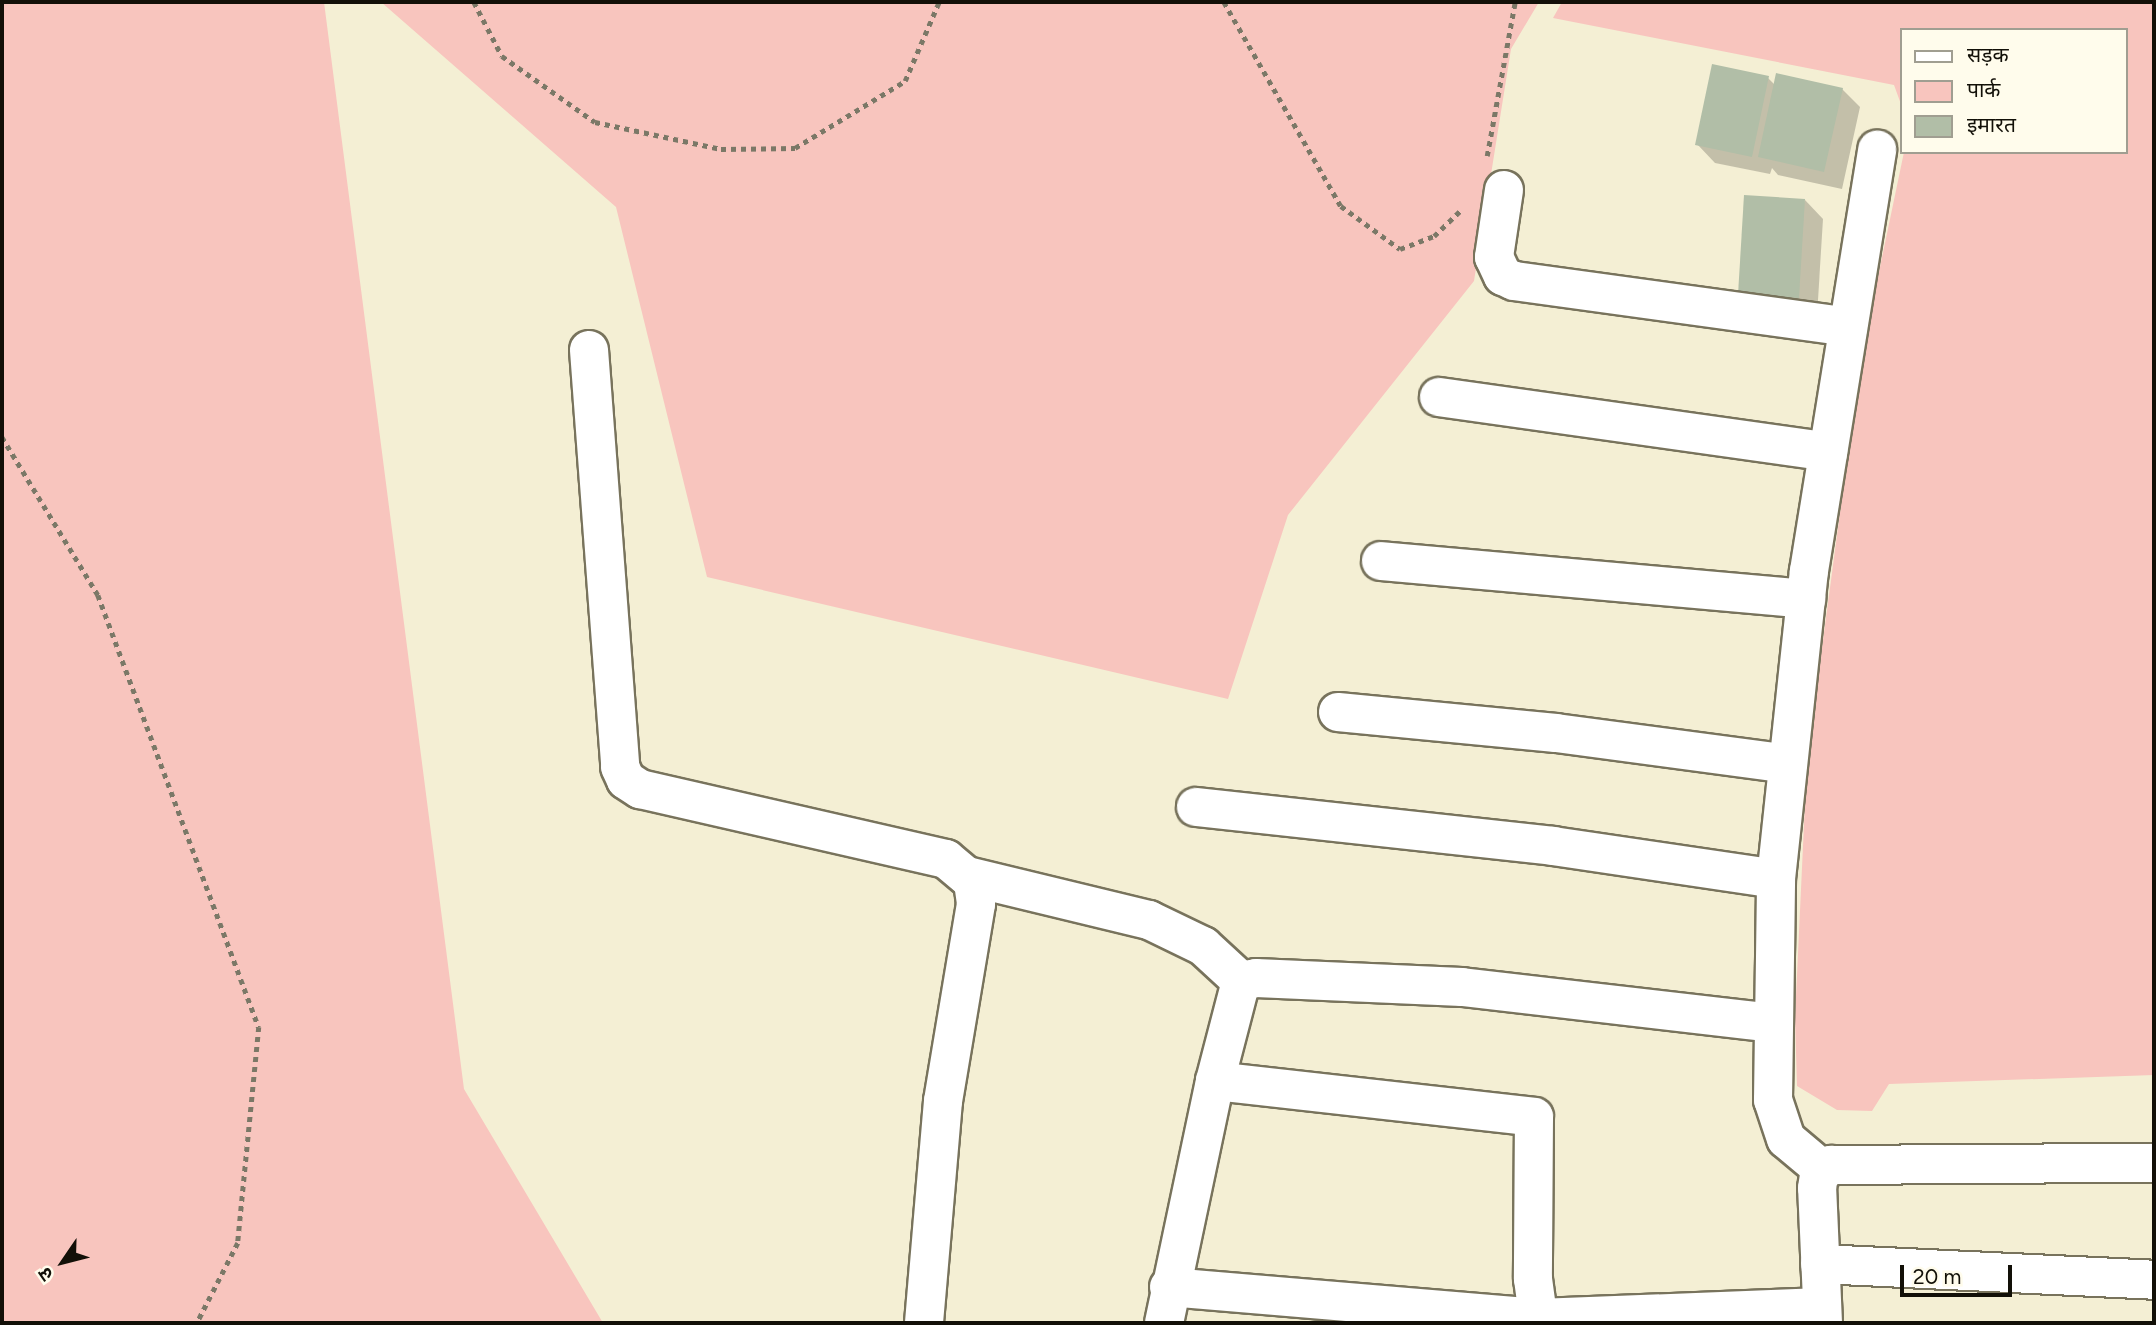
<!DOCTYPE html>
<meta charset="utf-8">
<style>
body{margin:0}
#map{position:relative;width:2156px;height:1325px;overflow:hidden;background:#f4efd4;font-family:Figtree,"Noto Sans Devanagari",sans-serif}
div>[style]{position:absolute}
.green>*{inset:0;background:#f8c5be}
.shadow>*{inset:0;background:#0003}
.building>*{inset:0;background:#b1bea7}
.path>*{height:4.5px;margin-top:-2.25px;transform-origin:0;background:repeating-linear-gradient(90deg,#7b7867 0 5px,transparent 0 10px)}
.roads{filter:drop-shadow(2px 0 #78735c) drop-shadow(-2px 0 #78735c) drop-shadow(0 2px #78735c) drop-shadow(0 -2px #78735c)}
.minor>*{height:38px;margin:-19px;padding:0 19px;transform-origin:19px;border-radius:19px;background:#fff}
span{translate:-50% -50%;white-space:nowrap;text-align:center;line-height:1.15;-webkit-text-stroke:5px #fffcec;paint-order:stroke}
.frame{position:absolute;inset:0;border:4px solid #121008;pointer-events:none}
.legend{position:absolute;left:1900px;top:28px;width:228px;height:126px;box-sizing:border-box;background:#fffcec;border:2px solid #a09e91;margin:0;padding:9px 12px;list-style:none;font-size:21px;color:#121008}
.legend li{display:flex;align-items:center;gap:14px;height:35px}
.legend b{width:35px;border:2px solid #a09e91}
.north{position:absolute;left:28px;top:1227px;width:70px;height:70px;-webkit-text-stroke:5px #fffcec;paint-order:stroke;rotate:235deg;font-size:19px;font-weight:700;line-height:28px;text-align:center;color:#121008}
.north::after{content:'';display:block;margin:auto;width:24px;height:32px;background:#121008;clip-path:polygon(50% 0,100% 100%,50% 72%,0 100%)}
.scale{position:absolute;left:1900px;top:1265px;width:112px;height:32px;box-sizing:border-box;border:4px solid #121008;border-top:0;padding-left:9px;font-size:21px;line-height:24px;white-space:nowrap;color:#121008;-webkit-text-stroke:5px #fffcec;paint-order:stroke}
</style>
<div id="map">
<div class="green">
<i style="clip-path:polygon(2px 2px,324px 2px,464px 1089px,603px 1323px,2px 1323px)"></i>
<i style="clip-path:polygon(381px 2px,1539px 2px,1511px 49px,1474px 281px,1288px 515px,1228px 699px,707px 577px,616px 207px)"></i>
<i style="clip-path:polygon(1562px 2px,2154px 2px,2154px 1075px,1889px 1084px,1872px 1111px,1837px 1110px,1797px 1086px,1795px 1018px,1807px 760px,1860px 363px,1904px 152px,2126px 152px,2126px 30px,1902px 30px,1902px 107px,1894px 85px,1553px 18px)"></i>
</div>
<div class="shadow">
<i style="clip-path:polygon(1768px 78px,1775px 85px,1842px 89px,1860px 107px,1842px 189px,1778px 175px,1772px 168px,1770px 174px,1715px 163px,1697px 144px)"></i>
<i style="clip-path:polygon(1805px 200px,1823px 219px,1817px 316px,1758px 312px)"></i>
</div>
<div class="building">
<i style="clip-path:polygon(1712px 64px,1769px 76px,1752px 157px,1695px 145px)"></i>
<i style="clip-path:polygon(1776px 73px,1843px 88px,1824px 172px,1758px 157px)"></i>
<i style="clip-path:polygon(1744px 195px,1805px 199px,1799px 298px,1738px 295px)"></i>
</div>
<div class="path">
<i style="left:474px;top:2px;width:61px;rotate:62.6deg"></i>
<i style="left:502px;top:56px;width:114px;rotate:35.4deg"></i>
<i style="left:595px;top:122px;width:129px;rotate:12.1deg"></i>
<i style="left:721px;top:149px;width:74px;rotate:-0.8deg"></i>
<i style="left:795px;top:148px;width:129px;rotate:-31.3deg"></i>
<i style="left:905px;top:81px;width:86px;rotate:-66.7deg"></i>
<i style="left:1224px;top:2px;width:235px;rotate:60.2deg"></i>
<i style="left:1341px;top:206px;width:73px;rotate:36.1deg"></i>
<i style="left:1400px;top:249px;width:36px;rotate:-21deg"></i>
<i style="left:1434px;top:236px;width:39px;rotate:-44deg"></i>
<i style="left:1487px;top:156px;width:157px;rotate:-79.7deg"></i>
<i style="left:2px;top:437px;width:185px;rotate:58.7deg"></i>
<i style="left:98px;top:595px;width:461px;rotate:69.6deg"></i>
<i style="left:259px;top:1027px;width:217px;rotate:95.6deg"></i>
<i style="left:238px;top:1243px;width:90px;rotate:117.1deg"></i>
</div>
<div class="roads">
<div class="minor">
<i style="left:1504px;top:190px;width:68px;rotate:98.5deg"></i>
<i style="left:1494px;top:257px;width:21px;rotate:65deg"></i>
<i style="left:1503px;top:276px;width:12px;rotate:24deg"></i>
<i style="left:1514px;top:281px;width:337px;rotate:7.8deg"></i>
<i style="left:589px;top:350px;width:418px;rotate:85.7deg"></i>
<i style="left:620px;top:767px;width:14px;rotate:65deg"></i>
<i style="left:626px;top:780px;width:17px;rotate:33deg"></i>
<i style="left:640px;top:789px;width:314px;rotate:12.9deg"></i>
<i style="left:946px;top:859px;width:35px;rotate:40deg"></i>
<i style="left:973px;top:882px;width:22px;rotate:82deg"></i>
<i style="left:976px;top:904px;width:200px;rotate:99.5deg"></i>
<i style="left:943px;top:1101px;width:223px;rotate:94.9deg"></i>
<i style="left:1439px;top:397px;width:393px;rotate:8deg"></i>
<i style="left:1381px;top:561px;width:427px;rotate:5.1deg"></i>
<i style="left:1338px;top:712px;width:219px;rotate:5.5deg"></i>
<i style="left:1556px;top:733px;width:234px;rotate:7.6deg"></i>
<i style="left:1196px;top:807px;width:359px;rotate:6.2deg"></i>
<i style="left:1553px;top:846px;width:225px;rotate:8.4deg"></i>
<i style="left:967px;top:876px;width:187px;rotate:13.6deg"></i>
<i style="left:1149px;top:920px;width:60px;rotate:25.7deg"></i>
<i style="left:1203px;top:946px;width:52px;rotate:42.6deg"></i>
<i style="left:1215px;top:1081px;width:321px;rotate:6.4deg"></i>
<i style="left:1534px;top:1117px;width:162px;rotate:90.4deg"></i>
<i style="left:1533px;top:1279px;width:44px;rotate:82.2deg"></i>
<i style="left:1823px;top:1170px;width:48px;rotate:-140deg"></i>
<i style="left:1786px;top:1139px;width:41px;rotate:-108.4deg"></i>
<i style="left:1773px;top:1100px;width:221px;rotate:-89.2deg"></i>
<i style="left:1776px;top:879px;width:310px;rotate:-83.9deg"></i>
<i style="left:1809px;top:571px;width:427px;rotate:-80.8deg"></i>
<i style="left:1820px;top:1264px;width:334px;rotate:2.7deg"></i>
<i style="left:1169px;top:1287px;width:370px;rotate:4.8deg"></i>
<i style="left:1538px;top:1318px;width:284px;rotate:-2.2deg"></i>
<i style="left:1164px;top:1323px;width:247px;rotate:-78.1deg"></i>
<i style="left:1215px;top:1081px;width:103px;rotate:-75.4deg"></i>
<i style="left:1241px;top:981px;width:15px;rotate:-11deg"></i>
<i style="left:1256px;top:978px;width:206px;rotate:2.5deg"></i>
<i style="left:1462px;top:987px;width:313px;rotate:6.6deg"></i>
<i style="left:1823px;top:1323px;width:135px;rotate:-92.5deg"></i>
<i style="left:1817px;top:1188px;width:13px;rotate:-81deg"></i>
<i style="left:1819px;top:1175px;width:16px;rotate:-40deg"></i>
<i style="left:1831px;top:1165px;width:323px;rotate:-0.4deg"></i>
</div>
</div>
<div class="frame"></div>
<ul class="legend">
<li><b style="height:9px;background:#fff"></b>सड़क</li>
<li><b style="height:19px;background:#f8c5be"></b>पार्क</li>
<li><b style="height:19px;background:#b1bea7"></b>इमारत</li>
</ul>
<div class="north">उ</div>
<div class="scale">20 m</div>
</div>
